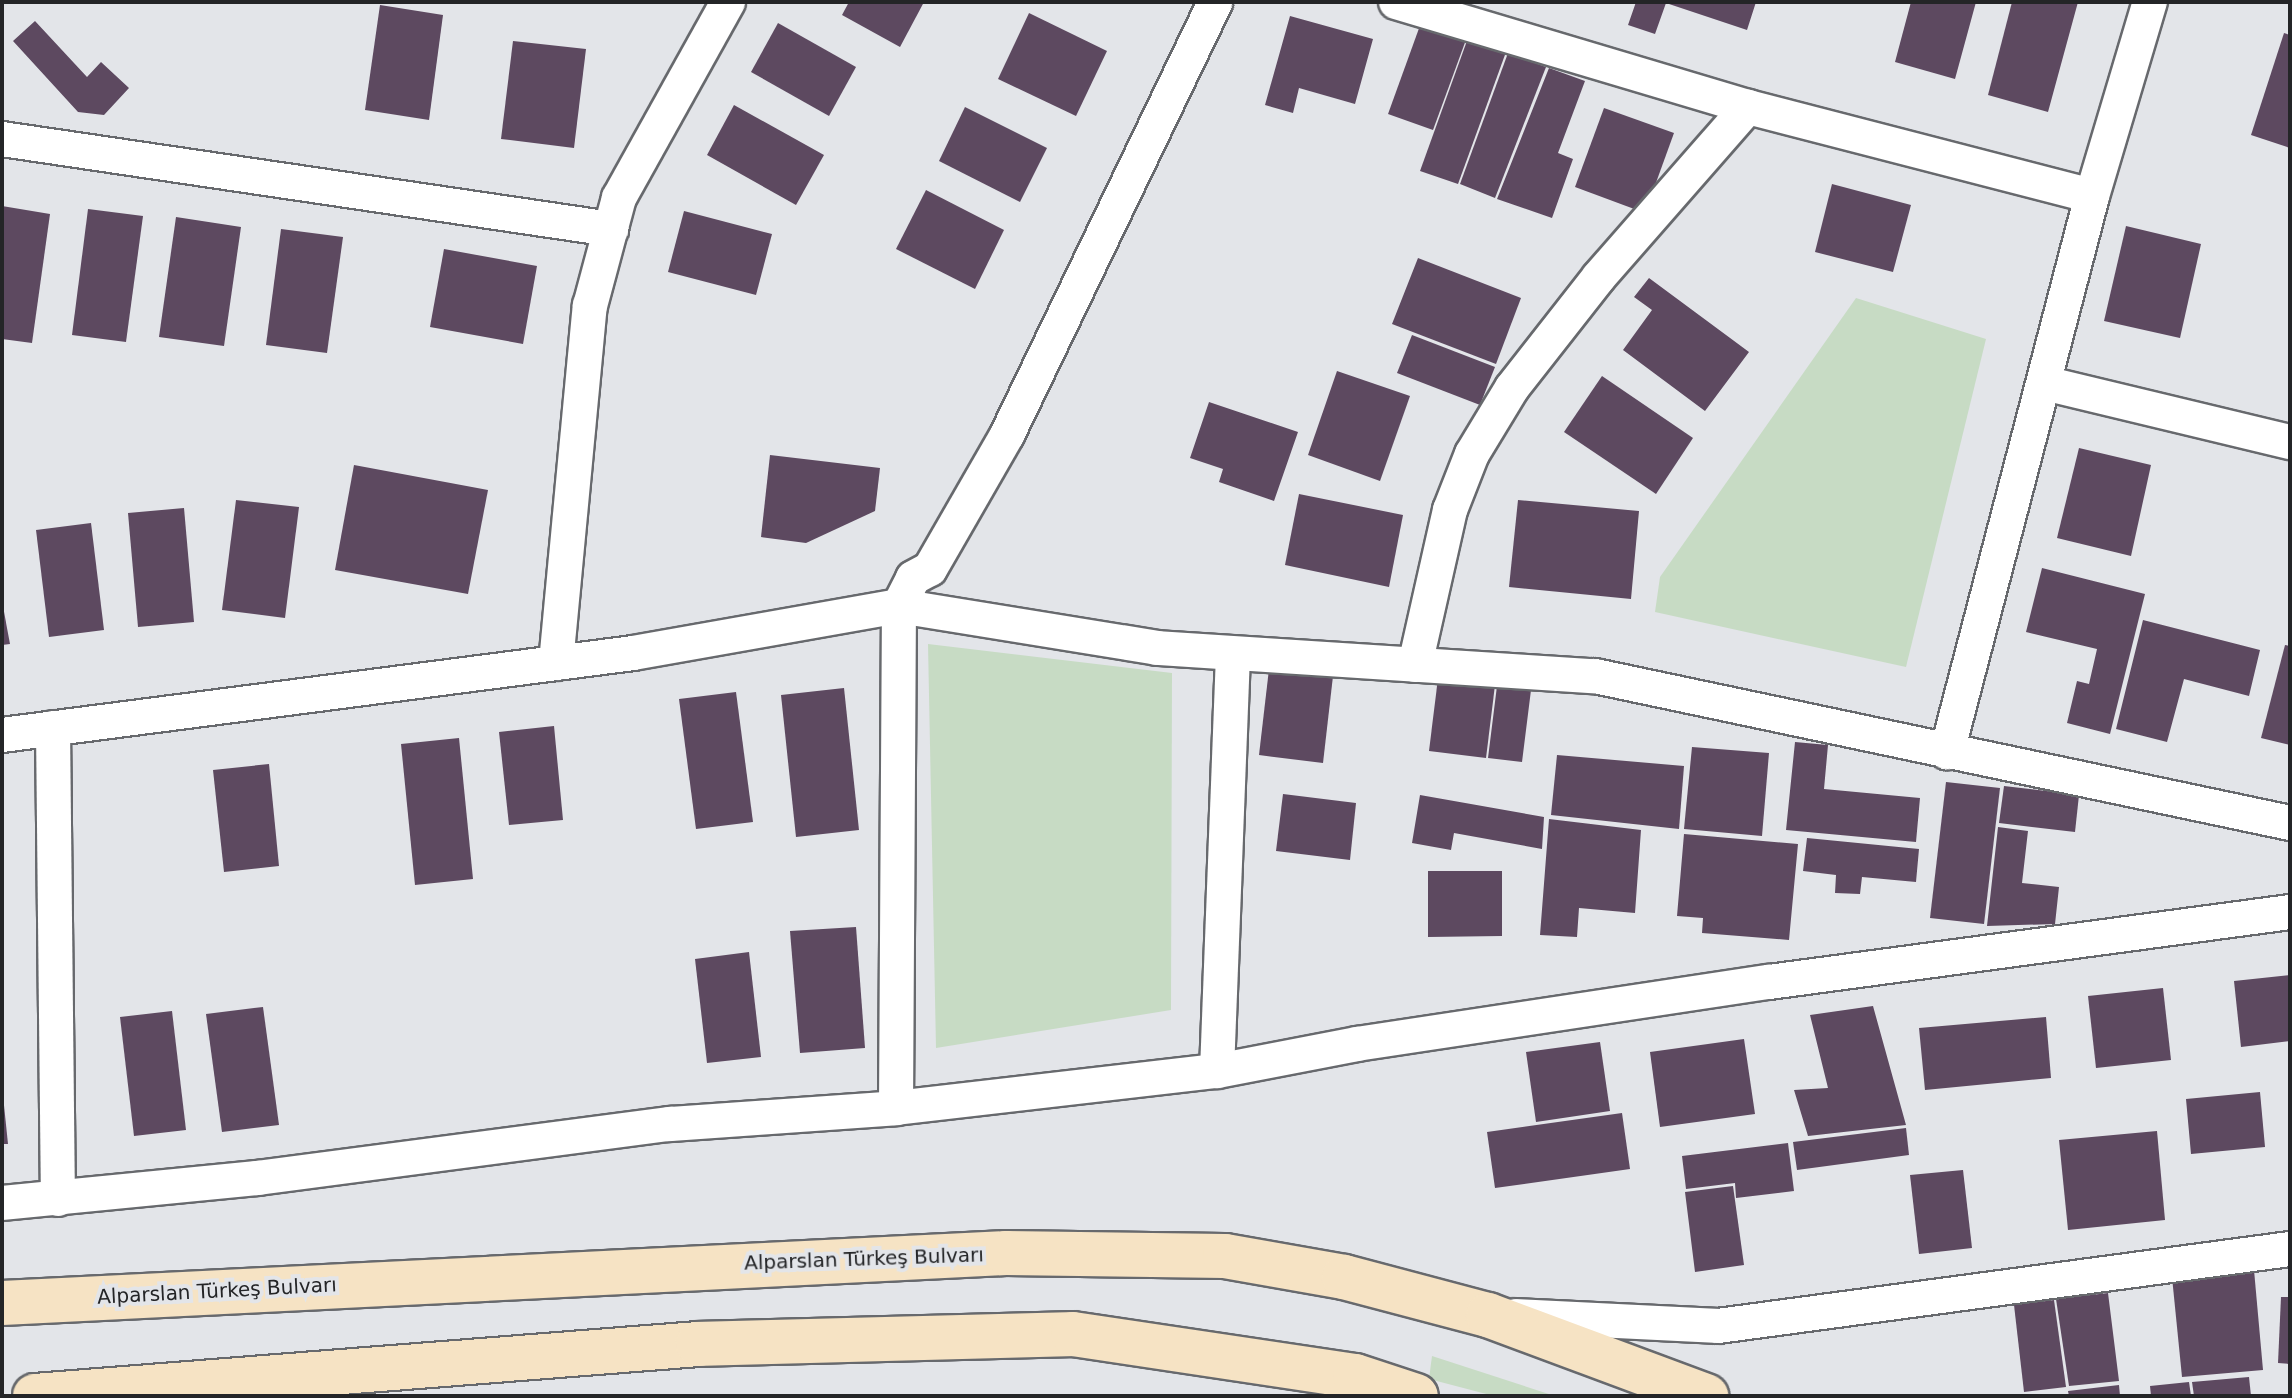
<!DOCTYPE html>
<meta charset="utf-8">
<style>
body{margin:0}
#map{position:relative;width:2292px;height:1398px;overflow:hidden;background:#e3e5e9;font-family:"DejaVu Sans",sans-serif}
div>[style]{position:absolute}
.green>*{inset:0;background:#c7dbc4}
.building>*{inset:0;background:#5d4960}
.roads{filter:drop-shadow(2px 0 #67696d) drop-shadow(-2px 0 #67696d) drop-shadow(0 2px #67696d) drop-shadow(0 -2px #67696d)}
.minor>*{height:34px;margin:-17px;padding:0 17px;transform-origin:17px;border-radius:17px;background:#fff}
.secondary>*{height:44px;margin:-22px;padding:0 22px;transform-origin:22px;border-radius:22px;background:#f6e3c4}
span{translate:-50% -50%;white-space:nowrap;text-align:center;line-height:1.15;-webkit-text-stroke:8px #e3e5e9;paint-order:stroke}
.street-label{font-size:20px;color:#242527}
.frame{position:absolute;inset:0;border:4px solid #242527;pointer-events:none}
</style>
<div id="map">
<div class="green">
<i style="clip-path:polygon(1856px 298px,1986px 339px,1906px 667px,1655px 612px,1660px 577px)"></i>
<i style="clip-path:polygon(928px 644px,1172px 673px,1171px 1010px,936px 1048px)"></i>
<i style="clip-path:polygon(1432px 1356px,1555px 1396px,1494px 1396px,1429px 1379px)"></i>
</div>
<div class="building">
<i style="clip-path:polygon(849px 2px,924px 2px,900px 47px,842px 15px)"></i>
<i style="clip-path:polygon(1636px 2px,1756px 2px,1747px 30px,1666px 3px,1655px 34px,1628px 25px)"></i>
<i style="clip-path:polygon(1911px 2px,1976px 2px,1955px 79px,1895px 62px)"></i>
<i style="clip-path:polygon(2012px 2px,2078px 2px,2048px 112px,1988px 95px)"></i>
<i style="clip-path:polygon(380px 5px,443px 15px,429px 120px,365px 110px)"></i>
<i style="clip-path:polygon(1029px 13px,1107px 51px,1076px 116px,998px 79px)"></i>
<i style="clip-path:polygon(1290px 16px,1373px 39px,1355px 104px,1299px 88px,1293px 113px,1265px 105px)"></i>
<i style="clip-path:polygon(1422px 20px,1467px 37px,1433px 130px,1388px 114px)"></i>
<i style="clip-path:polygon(35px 21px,87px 77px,101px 62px,129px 88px,104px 115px,78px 112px,13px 41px)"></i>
<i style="clip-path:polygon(778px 23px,856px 67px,829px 116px,751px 72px)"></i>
<i style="clip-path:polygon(2284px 33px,2290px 35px,2290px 148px,2251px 135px)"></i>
<i style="clip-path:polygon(1468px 38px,1506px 52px,1458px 184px,1420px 171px)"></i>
<i style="clip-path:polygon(513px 41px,586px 49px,574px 148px,501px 139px)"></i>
<i style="clip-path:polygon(1508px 53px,1546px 67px,1495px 198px,1460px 184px)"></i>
<i style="clip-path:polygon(1549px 68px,1585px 81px,1558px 153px,1573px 159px,1552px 218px,1497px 199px)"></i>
<i style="clip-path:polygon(734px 105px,824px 155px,796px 205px,707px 155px)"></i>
<i style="clip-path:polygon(965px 107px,1047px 148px,1020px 202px,939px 161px)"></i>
<i style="clip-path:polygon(1604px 108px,1674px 133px,1645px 213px,1575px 187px)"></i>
<i style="clip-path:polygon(1832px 184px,1911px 205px,1893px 272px,1815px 252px)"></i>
<i style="clip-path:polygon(926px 190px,1004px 230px,975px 289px,896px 249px)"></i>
<i style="clip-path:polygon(2px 206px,50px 214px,32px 343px,2px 339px)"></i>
<i style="clip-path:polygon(88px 209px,143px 216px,126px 342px,72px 335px)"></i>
<i style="clip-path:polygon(684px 211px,772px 234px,756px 295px,668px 272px)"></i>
<i style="clip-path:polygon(176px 217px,241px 227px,224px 346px,159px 337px)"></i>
<i style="clip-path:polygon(2126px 226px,2201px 244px,2180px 338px,2104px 321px)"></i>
<i style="clip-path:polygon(281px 229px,343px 237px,327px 353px,266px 345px)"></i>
<i style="clip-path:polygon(444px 249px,537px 266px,523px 344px,430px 327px)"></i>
<i style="clip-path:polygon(1418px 258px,1521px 298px,1496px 364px,1392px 324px)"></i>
<i style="clip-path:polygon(1649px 278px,1749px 352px,1705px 411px,1623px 350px,1652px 310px,1634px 297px)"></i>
<i style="clip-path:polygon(1412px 335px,1495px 367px,1480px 405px,1397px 373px)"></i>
<i style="clip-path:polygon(1337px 371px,1410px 396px,1380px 481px,1308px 455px)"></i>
<i style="clip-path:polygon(1602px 376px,1693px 438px,1656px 494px,1564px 432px)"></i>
<i style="clip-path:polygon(1209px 402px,1298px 432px,1274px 501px,1219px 482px,1223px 469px,1190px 458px)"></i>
<i style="clip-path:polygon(2079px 448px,2151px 465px,2131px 556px,2057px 538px)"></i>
<i style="clip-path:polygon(770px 455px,880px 468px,875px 511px,806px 543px,761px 537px)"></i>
<i style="clip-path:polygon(354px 465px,488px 490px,468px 594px,335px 570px)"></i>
<i style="clip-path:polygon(1299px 494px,1403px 515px,1389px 587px,1285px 565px)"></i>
<i style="clip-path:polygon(236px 500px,299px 507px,285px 618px,222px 610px)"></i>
<i style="clip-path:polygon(1518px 500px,1639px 511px,1631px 599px,1509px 587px)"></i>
<i style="clip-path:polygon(184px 508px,194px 622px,138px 627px,128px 513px)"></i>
<i style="clip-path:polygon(91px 523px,104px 630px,49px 637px,36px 530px)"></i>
<i style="clip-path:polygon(2042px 568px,2145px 594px,2110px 734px,2067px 723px,2077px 681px,2089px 684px,2097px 649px,2026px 632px)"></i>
<i style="clip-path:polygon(2px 601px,10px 644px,2px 645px)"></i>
<i style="clip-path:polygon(2143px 620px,2260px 650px,2249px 696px,2184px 679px,2167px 742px,2116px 729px)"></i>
<i style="clip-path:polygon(2285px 645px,2290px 646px,2290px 745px,2261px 738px)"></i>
<i style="clip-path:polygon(1269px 669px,1333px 676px,1323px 763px,1259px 755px)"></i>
<i style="clip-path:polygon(1439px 670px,1496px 677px,1486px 758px,1429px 751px)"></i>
<i style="clip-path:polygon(1498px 678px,1532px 682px,1522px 762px,1488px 758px)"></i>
<i style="clip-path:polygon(844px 688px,859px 830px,796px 837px,781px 695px)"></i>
<i style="clip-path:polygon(736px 692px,753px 822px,696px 829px,679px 699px)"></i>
<i style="clip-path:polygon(554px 726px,563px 820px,509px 825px,499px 732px)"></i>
<i style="clip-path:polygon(459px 738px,473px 879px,415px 885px,401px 744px)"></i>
<i style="clip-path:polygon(1795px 742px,1828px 745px,1824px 789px,1920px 798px,1916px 842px,1786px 830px)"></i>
<i style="clip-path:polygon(1692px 747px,1769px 753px,1762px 836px,1684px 829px)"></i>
<i style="clip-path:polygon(1557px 755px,1684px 766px,1679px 829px,1551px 815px)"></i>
<i style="clip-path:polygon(269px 764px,279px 866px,224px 872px,213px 770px)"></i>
<i style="clip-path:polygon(1946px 782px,2000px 788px,1984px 924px,1930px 918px)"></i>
<i style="clip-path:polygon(2004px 786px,2079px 795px,2075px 832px,1999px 823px)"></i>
<i style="clip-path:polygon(1283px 794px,1356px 803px,1350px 860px,1276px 851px)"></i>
<i style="clip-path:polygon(1420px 795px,1544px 817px,1542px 849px,1454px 833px,1451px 850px,1412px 843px)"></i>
<i style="clip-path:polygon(1549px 819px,1641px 830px,1635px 913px,1579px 908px,1577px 937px,1540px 935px)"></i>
<i style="clip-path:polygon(1998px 827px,2028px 831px,2022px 883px,2059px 887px,2055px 924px,1987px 926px)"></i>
<i style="clip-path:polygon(1684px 834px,1798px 844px,1789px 940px,1702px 933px,1703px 918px,1677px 916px)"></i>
<i style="clip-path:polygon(1807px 838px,1919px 849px,1916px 882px,1862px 877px,1860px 894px,1835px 893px,1836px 875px,1803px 871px)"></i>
<i style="clip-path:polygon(1428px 871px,1502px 871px,1502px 936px,1428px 937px)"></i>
<i style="clip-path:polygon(856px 927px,865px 1048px,800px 1053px,790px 931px)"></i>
<i style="clip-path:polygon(749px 952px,761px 1057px,707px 1063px,695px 959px)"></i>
<i style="clip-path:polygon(2290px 975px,2290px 1041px,2241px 1047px,2234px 981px)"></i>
<i style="clip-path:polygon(2163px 988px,2171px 1060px,2096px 1068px,2088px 996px)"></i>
<i style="clip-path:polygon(1873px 1006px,1906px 1125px,1808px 1136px,1794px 1090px,1828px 1088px,1810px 1015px)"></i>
<i style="clip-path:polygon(263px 1007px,279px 1125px,222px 1132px,206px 1014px)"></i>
<i style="clip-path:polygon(172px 1011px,186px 1130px,134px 1136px,120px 1017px)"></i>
<i style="clip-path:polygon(2046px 1017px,2051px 1078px,1925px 1090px,1919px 1028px)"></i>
<i style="clip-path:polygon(1744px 1039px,1755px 1114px,1660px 1127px,1650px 1052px)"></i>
<i style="clip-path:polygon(1600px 1042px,1610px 1111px,1536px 1122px,1526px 1052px)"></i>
<i style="clip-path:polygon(2px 1086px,8px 1144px,2px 1144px)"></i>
<i style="clip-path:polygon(2260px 1092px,2265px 1147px,2191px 1154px,2186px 1099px)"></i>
<i style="clip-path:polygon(1622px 1113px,1630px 1169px,1495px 1188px,1487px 1132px)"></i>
<i style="clip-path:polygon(1906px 1128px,1909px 1155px,1797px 1170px,1793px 1142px)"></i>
<i style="clip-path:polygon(2157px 1131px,2165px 1220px,2068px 1230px,2059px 1140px)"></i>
<i style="clip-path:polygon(1788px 1143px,1794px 1191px,1736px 1198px,1735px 1183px,1686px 1189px,1682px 1156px)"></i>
<i style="clip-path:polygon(1963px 1170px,1972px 1248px,1919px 1254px,1910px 1175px)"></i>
<i style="clip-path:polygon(1733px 1186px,1744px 1265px,1695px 1272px,1685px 1192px)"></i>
<i style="clip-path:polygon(2254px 1270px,2263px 1370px,2182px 1377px,2172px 1277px)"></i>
<i style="clip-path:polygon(2108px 1293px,2119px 1381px,2069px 1386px,2056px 1299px)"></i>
<i style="clip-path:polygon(2281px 1297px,2290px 1297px,2290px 1364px,2278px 1363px)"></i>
<i style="clip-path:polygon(2054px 1300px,2066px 1387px,2024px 1392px,2014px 1305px)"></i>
<i style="clip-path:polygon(2249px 1377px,2251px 1396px,2194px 1396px,2192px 1382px)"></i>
<i style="clip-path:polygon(2189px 1382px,2191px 1396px,2151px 1396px,2150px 1386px)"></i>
<i style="clip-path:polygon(2119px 1385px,2120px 1396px,2069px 1396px,2068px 1391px)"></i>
</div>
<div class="roads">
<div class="minor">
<i style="left:1396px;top:2px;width:367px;rotate:16.6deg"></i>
<i style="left:1748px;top:107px;width:355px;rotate:14.5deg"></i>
<i style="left:2092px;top:196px;width:575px;rotate:104.62deg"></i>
<i style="left:2px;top:139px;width:616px;rotate:8.41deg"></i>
<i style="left:2092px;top:196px;width:202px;rotate:-73.4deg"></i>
<i style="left:2044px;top:383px;width:253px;rotate:13.5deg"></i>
<i style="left:556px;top:663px;width:359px;rotate:-84.6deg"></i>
<i style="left:590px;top:306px;width:112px;rotate:-75deg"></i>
<i style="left:619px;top:198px;width:224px;rotate:-60.9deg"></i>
<i style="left:1415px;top:665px;width:159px;rotate:-77.3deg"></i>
<i style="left:1450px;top:510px;width:60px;rotate:-68.6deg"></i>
<i style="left:1472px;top:454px;width:77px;rotate:-58.8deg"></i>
<i style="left:1512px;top:388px;width:141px;rotate:-51.9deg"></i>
<i style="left:1599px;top:277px;width:226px;rotate:-48.8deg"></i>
<i style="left:53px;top:728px;width:471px;rotate:89.4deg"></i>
<i style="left:2px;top:735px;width:636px;rotate:-7.4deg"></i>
<i style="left:633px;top:653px;width:270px;rotate:-10deg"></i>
<i style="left:899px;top:606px;width:261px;rotate:9.2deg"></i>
<i style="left:1157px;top:648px;width:439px;rotate:3.7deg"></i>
<i style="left:1595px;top:676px;width:710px;rotate:11.94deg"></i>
<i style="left:1217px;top:1071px;width:416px;rotate:-87.8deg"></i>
<i style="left:896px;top:1108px;width:502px;rotate:-89.66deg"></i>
<i style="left:899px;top:606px;width:31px;rotate:-63deg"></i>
<i style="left:913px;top:578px;width:19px;rotate:-28deg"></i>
<i style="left:930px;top:569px;width:155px;rotate:-60.1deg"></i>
<i style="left:1007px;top:435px;width:480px;rotate:-64.3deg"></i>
<i style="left:2px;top:1203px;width:257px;rotate:-5.6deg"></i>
<i style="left:258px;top:1178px;width:416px;rotate:-7.5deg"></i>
<i style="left:670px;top:1124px;width:227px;rotate:-4deg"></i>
<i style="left:896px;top:1108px;width:323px;rotate:-6.6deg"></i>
<i style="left:1217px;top:1071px;width:143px;rotate:-10.9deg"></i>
<i style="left:1357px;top:1044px;width:417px;rotate:-8.6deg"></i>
<i style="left:1769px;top:982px;width:526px;rotate:-7.65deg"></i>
<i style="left:1516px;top:1316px;width:202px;rotate:2.8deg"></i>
<i style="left:1718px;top:1326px;width:577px;rotate:-7.67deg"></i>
</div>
<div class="secondary">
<i style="left:2px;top:1303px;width:1005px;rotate:-2.85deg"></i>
<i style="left:1006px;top:1253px;width:219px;rotate:0.8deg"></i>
<i style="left:1225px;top:1256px;width:121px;rotate:10deg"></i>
<i style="left:1344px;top:1277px;width:149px;rotate:14.8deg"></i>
<i style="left:1488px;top:1315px;width:233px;rotate:20.4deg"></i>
<i style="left:35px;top:1396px;width:665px;rotate:-4.48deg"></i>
<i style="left:698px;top:1344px;width:375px;rotate:-1.5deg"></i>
<i style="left:1073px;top:1334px;width:285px;rotate:8.5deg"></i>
<i style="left:1355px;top:1376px;width:64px;rotate:18.2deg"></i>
</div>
</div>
<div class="street-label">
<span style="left:864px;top:1259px;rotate:-2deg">Alparslan Türkeş Bulvarı</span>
<span style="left:217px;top:1291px;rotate:-3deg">Alparslan Türkeş Bulvarı</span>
</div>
<div class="frame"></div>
</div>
